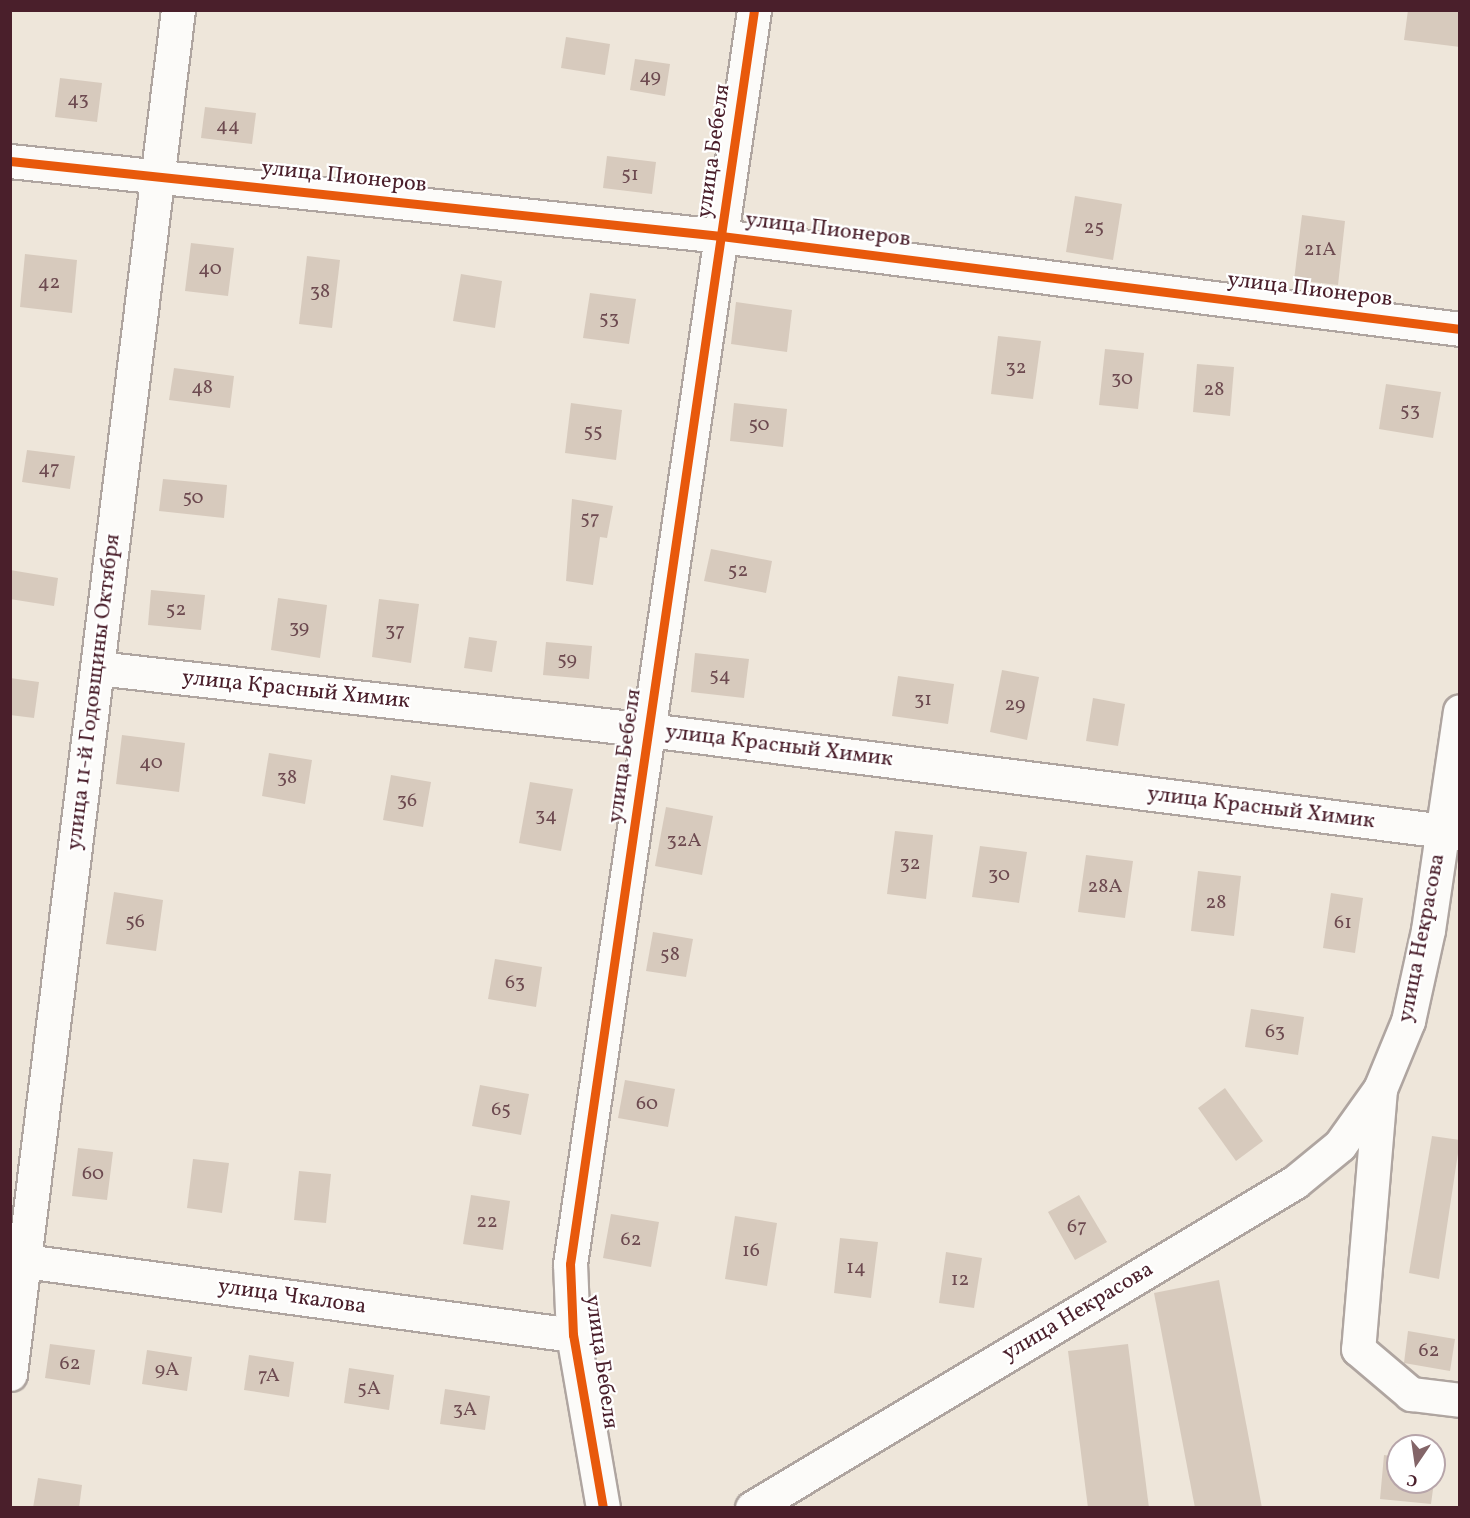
<!DOCTYPE html>
<meta charset="utf-8">
<style>
body{margin:0}
#map{position:relative;width:1470px;height:1518px;overflow:hidden;background:#eee6da;font-family:Vollkorn,serif}
div>[style]{position:absolute}
.building>*{inset:0;background:#d7cabd}
.roads{filter:drop-shadow(2px 0 #afa5a0) drop-shadow(-2px 0 #afa5a0) drop-shadow(0 2px #afa5a0) drop-shadow(0 -2px #afa5a0)}
.minor>*{height:33px;margin:-16.5px;padding:0 16.5px;transform-origin:16.5px;border-radius:16.5px;background:#fcfbf9}
.tertiary>*{height:33px;margin:-16.5px;padding:0 16.5px;transform-origin:16.5px;border-radius:16.5px;background:#fcfbf9}
.cycleway>*{height:9px;margin:-4.5px;padding:0 4.5px;transform-origin:4.5px;border-radius:4.5px;background:#e8590c}
span{translate:-50% -50%;white-space:nowrap;text-align:center;line-height:1.15;-webkit-text-stroke:4.5px #fff;paint-order:stroke}
.number-label{font-size:20px;color:#6d4a50}
.number-label span{-webkit-text-stroke-width:0}
.street-label{font-size:22px;color:#4a1f2b}
.frame{position:absolute;inset:0;border:12px solid #4a1f2b;pointer-events:none}
.north{position:absolute;left:1386px;top:1434px;width:60px;height:60px;box-sizing:border-box;background:#fff;border:2px solid #b7a5aa;border-radius:50%;rotate:193deg;font-size:16px;font-weight:700;line-height:24px;text-align:center;color:#4a1f2b}
.north::after{content:'';display:block;margin:auto;width:21px;height:27px;background:#836568;clip-path:polygon(50% 0,100% 100%,50% 72%,0 100%)}
</style>
<div id="map">
<div class="building">
<i style="clip-path:polygon(1408px 10px,1460px 10px,1460px 47px,1404px 40px)"></i>
<i style="clip-path:polygon(566px 37px,610px 44px,605px 75px,561px 68px)"></i>
<i style="clip-path:polygon(635px 59px,670px 64px,665px 96px,630px 90px)"></i>
<i style="clip-path:polygon(60px 78px,102px 83px,97px 122px,55px 117px)"></i>
<i style="clip-path:polygon(205px 107px,256px 113px,252px 144px,201px 138px)"></i>
<i style="clip-path:polygon(607px 156px,656px 162px,652px 194px,603px 188px)"></i>
<i style="clip-path:polygon(1075px 196px,1122px 204px,1113px 260px,1066px 252px)"></i>
<i style="clip-path:polygon(1302px 215px,1345px 221px,1338px 285px,1294px 280px)"></i>
<i style="clip-path:polygon(191px 243px,234px 248px,228px 296px,185px 291px)"></i>
<i style="clip-path:polygon(25px 254px,77px 260px,72px 313px,20px 307px)"></i>
<i style="clip-path:polygon(307px 256px,340px 260px,332px 328px,299px 324px)"></i>
<i style="clip-path:polygon(461px 274px,502px 281px,495px 328px,453px 321px)"></i>
<i style="clip-path:polygon(590px 293px,636px 299px,629px 344px,583px 338px)"></i>
<i style="clip-path:polygon(736px 302px,792px 310px,787px 352px,731px 344px)"></i>
<i style="clip-path:polygon(998px 336px,1041px 341px,1033px 399px,991px 394px)"></i>
<i style="clip-path:polygon(1105px 349px,1144px 353px,1138px 409px,1099px 405px)"></i>
<i style="clip-path:polygon(1197px 364px,1234px 367px,1230px 416px,1193px 412px)"></i>
<i style="clip-path:polygon(174px 368px,234px 376px,230px 408px,169px 400px)"></i>
<i style="clip-path:polygon(1386px 384px,1441px 392px,1433px 438px,1379px 429px)"></i>
<i style="clip-path:polygon(571px 403px,622px 410px,616px 460px,565px 453px)"></i>
<i style="clip-path:polygon(734px 403px,787px 409px,783px 447px,730px 441px)"></i>
<i style="clip-path:polygon(27px 450px,75px 456px,70px 489px,22px 482px)"></i>
<i style="clip-path:polygon(163px 479px,227px 485px,224px 518px,159px 511px)"></i>
<i style="clip-path:polygon(572px 499px,613px 506px,607px 538px,600px 537px,593px 585px,566px 581px)"></i>
<i style="clip-path:polygon(711px 549px,772px 561px,766px 593px,704px 581px)"></i>
<i style="clip-path:polygon(10px 570px,58px 578px,54px 606px,10px 599px)"></i>
<i style="clip-path:polygon(151px 590px,205px 595px,201px 630px,148px 625px)"></i>
<i style="clip-path:polygon(278px 598px,327px 605px,320px 658px,271px 650px)"></i>
<i style="clip-path:polygon(379px 599px,419px 604px,411px 663px,372px 657px)"></i>
<i style="clip-path:polygon(469px 637px,497px 641px,492px 672px,464px 668px)"></i>
<i style="clip-path:polygon(546px 642px,592px 646px,589px 679px,543px 675px)"></i>
<i style="clip-path:polygon(695px 653px,749px 659px,744px 698px,691px 692px)"></i>
<i style="clip-path:polygon(1002px 670px,1039px 677px,1027px 740px,990px 732px)"></i>
<i style="clip-path:polygon(898px 676px,954px 684px,948px 724px,892px 716px)"></i>
<i style="clip-path:polygon(10px 678px,39px 682px,34px 718px,10px 715px)"></i>
<i style="clip-path:polygon(1093px 698px,1125px 704px,1118px 746px,1086px 741px)"></i>
<i style="clip-path:polygon(122px 735px,185px 743px,179px 792px,116px 784px)"></i>
<i style="clip-path:polygon(269px 753px,312px 760px,305px 804px,262px 796px)"></i>
<i style="clip-path:polygon(391px 775px,431px 782px,423px 827px,383px 820px)"></i>
<i style="clip-path:polygon(530px 782px,573px 789px,561px 851px,519px 843px)"></i>
<i style="clip-path:polygon(666px 807px,713px 816px,702px 875px,655px 866px)"></i>
<i style="clip-path:polygon(895px 831px,933px 835px,926px 899px,887px 894px)"></i>
<i style="clip-path:polygon(980px 846px,1027px 852px,1019px 903px,972px 897px)"></i>
<i style="clip-path:polygon(1086px 855px,1133px 861px,1125px 918px,1078px 912px)"></i>
<i style="clip-path:polygon(1198px 871px,1241px 876px,1234px 936px,1191px 931px)"></i>
<i style="clip-path:polygon(114px 892px,163px 900px,156px 951px,106px 944px)"></i>
<i style="clip-path:polygon(1331px 893px,1363px 898px,1355px 953px,1323px 948px)"></i>
<i style="clip-path:polygon(653px 932px,693px 939px,686px 977px,646px 971px)"></i>
<i style="clip-path:polygon(495px 959px,542px 967px,536px 1007px,488px 999px)"></i>
<i style="clip-path:polygon(1251px 1009px,1304px 1017px,1298px 1055px,1245px 1047px)"></i>
<i style="clip-path:polygon(625px 1080px,675px 1089px,668px 1127px,618px 1118px)"></i>
<i style="clip-path:polygon(480px 1085px,529px 1094px,521px 1135px,472px 1126px)"></i>
<i style="clip-path:polygon(1225px 1088px,1263px 1141px,1236px 1161px,1198px 1108px)"></i>
<i style="clip-path:polygon(1432px 1136px,1460px 1140px,1439px 1279px,1409px 1273px)"></i>
<i style="clip-path:polygon(78px 1148px,113px 1152px,107px 1200px,72px 1196px)"></i>
<i style="clip-path:polygon(193px 1159px,229px 1163px,222px 1213px,187px 1208px)"></i>
<i style="clip-path:polygon(299px 1171px,331px 1174px,326px 1223px,294px 1220px)"></i>
<i style="clip-path:polygon(471px 1195px,510px 1201px,503px 1250px,463px 1244px)"></i>
<i style="clip-path:polygon(1079px 1195px,1107px 1242px,1075px 1260px,1048px 1212px)"></i>
<i style="clip-path:polygon(611px 1214px,659px 1222px,651px 1267px,603px 1258px)"></i>
<i style="clip-path:polygon(735px 1216px,777px 1223px,767px 1286px,725px 1279px)"></i>
<i style="clip-path:polygon(840px 1238px,878px 1242px,871px 1298px,834px 1293px)"></i>
<i style="clip-path:polygon(946px 1252px,982px 1258px,974px 1308px,939px 1303px)"></i>
<i style="clip-path:polygon(1219px 1280px,1262px 1508px,1195px 1508px,1154px 1293px)"></i>
<i style="clip-path:polygon(1408px 1331px,1455px 1339px,1450px 1371px,1404px 1363px)"></i>
<i style="clip-path:polygon(50px 1344px,95px 1350px,90px 1385px,45px 1378px)"></i>
<i style="clip-path:polygon(1128px 1344px,1149px 1508px,1088px 1508px,1068px 1351px)"></i>
<i style="clip-path:polygon(147px 1350px,192px 1357px,187px 1391px,142px 1384px)"></i>
<i style="clip-path:polygon(249px 1355px,294px 1362px,289px 1397px,244px 1390px)"></i>
<i style="clip-path:polygon(349px 1368px,394px 1375px,389px 1410px,344px 1403px)"></i>
<i style="clip-path:polygon(445px 1389px,490px 1396px,485px 1430px,440px 1424px)"></i>
<i style="clip-path:polygon(1384px 1455px,1398px 1457px,1398px 1482px,1434px 1482px,1431px 1504px,1380px 1499px)"></i>
<i style="clip-path:polygon(38px 1478px,82px 1485px,79px 1508px,33px 1508px)"></i>
</div>
<div class="roads">
<div class="minor">
<i style="left:10px;top:161px;width:715px;rotate:6.02deg"></i>
<i style="left:721px;top:236px;width:745px;rotate:7.17deg"></i>
<i style="left:97px;top:668px;width:555px;rotate:6.41deg"></i>
<i style="left:649px;top:730px;width:818px;rotate:7.24deg"></i>
<i style="left:1380px;top:1089px;width:261px;rotate:94.8deg"></i>
<i style="left:1358px;top:1349px;width:70px;rotate:40.3deg"></i>
<i style="left:1411px;top:1394px;width:49px;rotate:7deg"></i>
<i style="left:10px;top:1259px;width:568px;rotate:7.69deg"></i>
<i style="left:10px;top:1374px;width:1374px;rotate:-82.98deg"></i>
<i style="left:603px;top:1508px;width:176px;rotate:-99.8deg"></i>
<i style="left:573px;top:1335px;width:71px;rotate:-92.4deg"></i>
<i style="left:570px;top:1264px;width:1267px;rotate:-81.65deg"></i>
</div>
<div class="tertiary">
<i style="left:752px;top:1508px;width:633px;rotate:-30.98deg"></i>
<i style="left:1295px;top:1182px;width:58px;rotate:-39.4deg"></i>
<i style="left:1340px;top:1145px;width:69px;rotate:-54.5deg"></i>
<i style="left:1380px;top:1089px;width:74px;rotate:-67.6deg"></i>
<i style="left:1408px;top:1021px;width:93px;rotate:-77.6deg"></i>
<i style="left:1428px;top:930px;width:221px;rotate:-81.7deg"></i>
</div>
</div>
<div class="cycleway">
<i style="left:10px;top:161px;width:715px;rotate:6.02deg"></i>
<i style="left:721px;top:236px;width:745px;rotate:7.17deg"></i>
<i style="left:603px;top:1508px;width:176px;rotate:-99.8deg"></i>
<i style="left:573px;top:1335px;width:71px;rotate:-92.4deg"></i>
<i style="left:570px;top:1264px;width:1267px;rotate:-81.65deg"></i>
</div>
<div class="number-label">
<span style="left:650px;top:77px">49</span>
<span style="left:78px;top:100px">43</span>
<span style="left:228px;top:126px">44</span>
<span style="left:630px;top:175px">51</span>
<span style="left:1094px;top:228px">25</span>
<span style="left:1320px;top:250px">21А</span>
<span style="left:210px;top:269px">40</span>
<span style="left:49px;top:283px">42</span>
<span style="left:320px;top:292px">38</span>
<span style="left:609px;top:319px">53</span>
<span style="left:1016px;top:368px">32</span>
<span style="left:1122px;top:379px">30</span>
<span style="left:202px;top:388px">48</span>
<span style="left:1214px;top:390px">28</span>
<span style="left:1410px;top:411px">53</span>
<span style="left:759px;top:425px">50</span>
<span style="left:593px;top:432px">55</span>
<span style="left:49px;top:469px">47</span>
<span style="left:193px;top:498px">50</span>
<span style="left:590px;top:519px">57</span>
<span style="left:738px;top:571px">52</span>
<span style="left:176px;top:610px">52</span>
<span style="left:299px;top:628px">39</span>
<span style="left:395px;top:631px">37</span>
<span style="left:567px;top:660px">59</span>
<span style="left:720px;top:676px">54</span>
<span style="left:923px;top:700px">31</span>
<span style="left:1015px;top:705px">29</span>
<span style="left:151px;top:763px">40</span>
<span style="left:287px;top:778px">38</span>
<span style="left:407px;top:801px">36</span>
<span style="left:546px;top:816px">34</span>
<span style="left:684px;top:841px">32А</span>
<span style="left:910px;top:864px">32</span>
<span style="left:999px;top:875px">30</span>
<span style="left:1105px;top:887px">28А</span>
<span style="left:1216px;top:903px">28</span>
<span style="left:135px;top:922px">56</span>
<span style="left:1343px;top:923px">61</span>
<span style="left:670px;top:955px">58</span>
<span style="left:515px;top:983px">63</span>
<span style="left:1275px;top:1032px">63</span>
<span style="left:647px;top:1104px">60</span>
<span style="left:501px;top:1110px">65</span>
<span style="left:93px;top:1174px">60</span>
<span style="left:487px;top:1222px">22</span>
<span style="left:1077px;top:1227px">67</span>
<span style="left:631px;top:1240px">62</span>
<span style="left:751px;top:1251px">16</span>
<span style="left:856px;top:1268px">14</span>
<span style="left:960px;top:1280px">12</span>
<span style="left:1429px;top:1351px">62</span>
<span style="left:70px;top:1364px">62</span>
<span style="left:167px;top:1370px">9А</span>
<span style="left:269px;top:1376px">7А</span>
<span style="left:369px;top:1389px">5А</span>
<span style="left:465px;top:1410px">3А</span>
</div>
<div class="street-label">
<span style="left:714px;top:151px;rotate:-82deg">улица Бебеля</span>
<span style="left:344px;top:177px;rotate:6deg">улица Пионеров</span>
<span style="left:828px;top:230px;rotate:7deg">улица Пионеров</span>
<span style="left:1310px;top:290px;rotate:7deg">улица Пионеров</span>
<span style="left:296px;top:690px;rotate:6deg">улица Красный Химик</span>
<span style="left:94px;top:692px;rotate:-83deg">улица 11-й Годовщины Октября</span>
<span style="left:779px;top:746px;rotate:7deg">улица Красный Химик</span>
<span style="left:625px;top:756px;rotate:-82deg">улица Бебеля</span>
<span style="left:1261px;top:808px;rotate:7deg">улица Красный Химик</span>
<span style="left:1422px;top:938px;rotate:-79deg">улица Некрасова</span>
<span style="left:292px;top:1297px;rotate:8deg">улица Чкалова</span>
<span style="left:1078px;top:1312px;rotate:-31deg">улица Некрасова</span>
<span style="left:601px;top:1362px;rotate:82deg">улица Бебеля</span>
</div>
<div class="frame"></div>
<div class="north">С</div>
</div>
